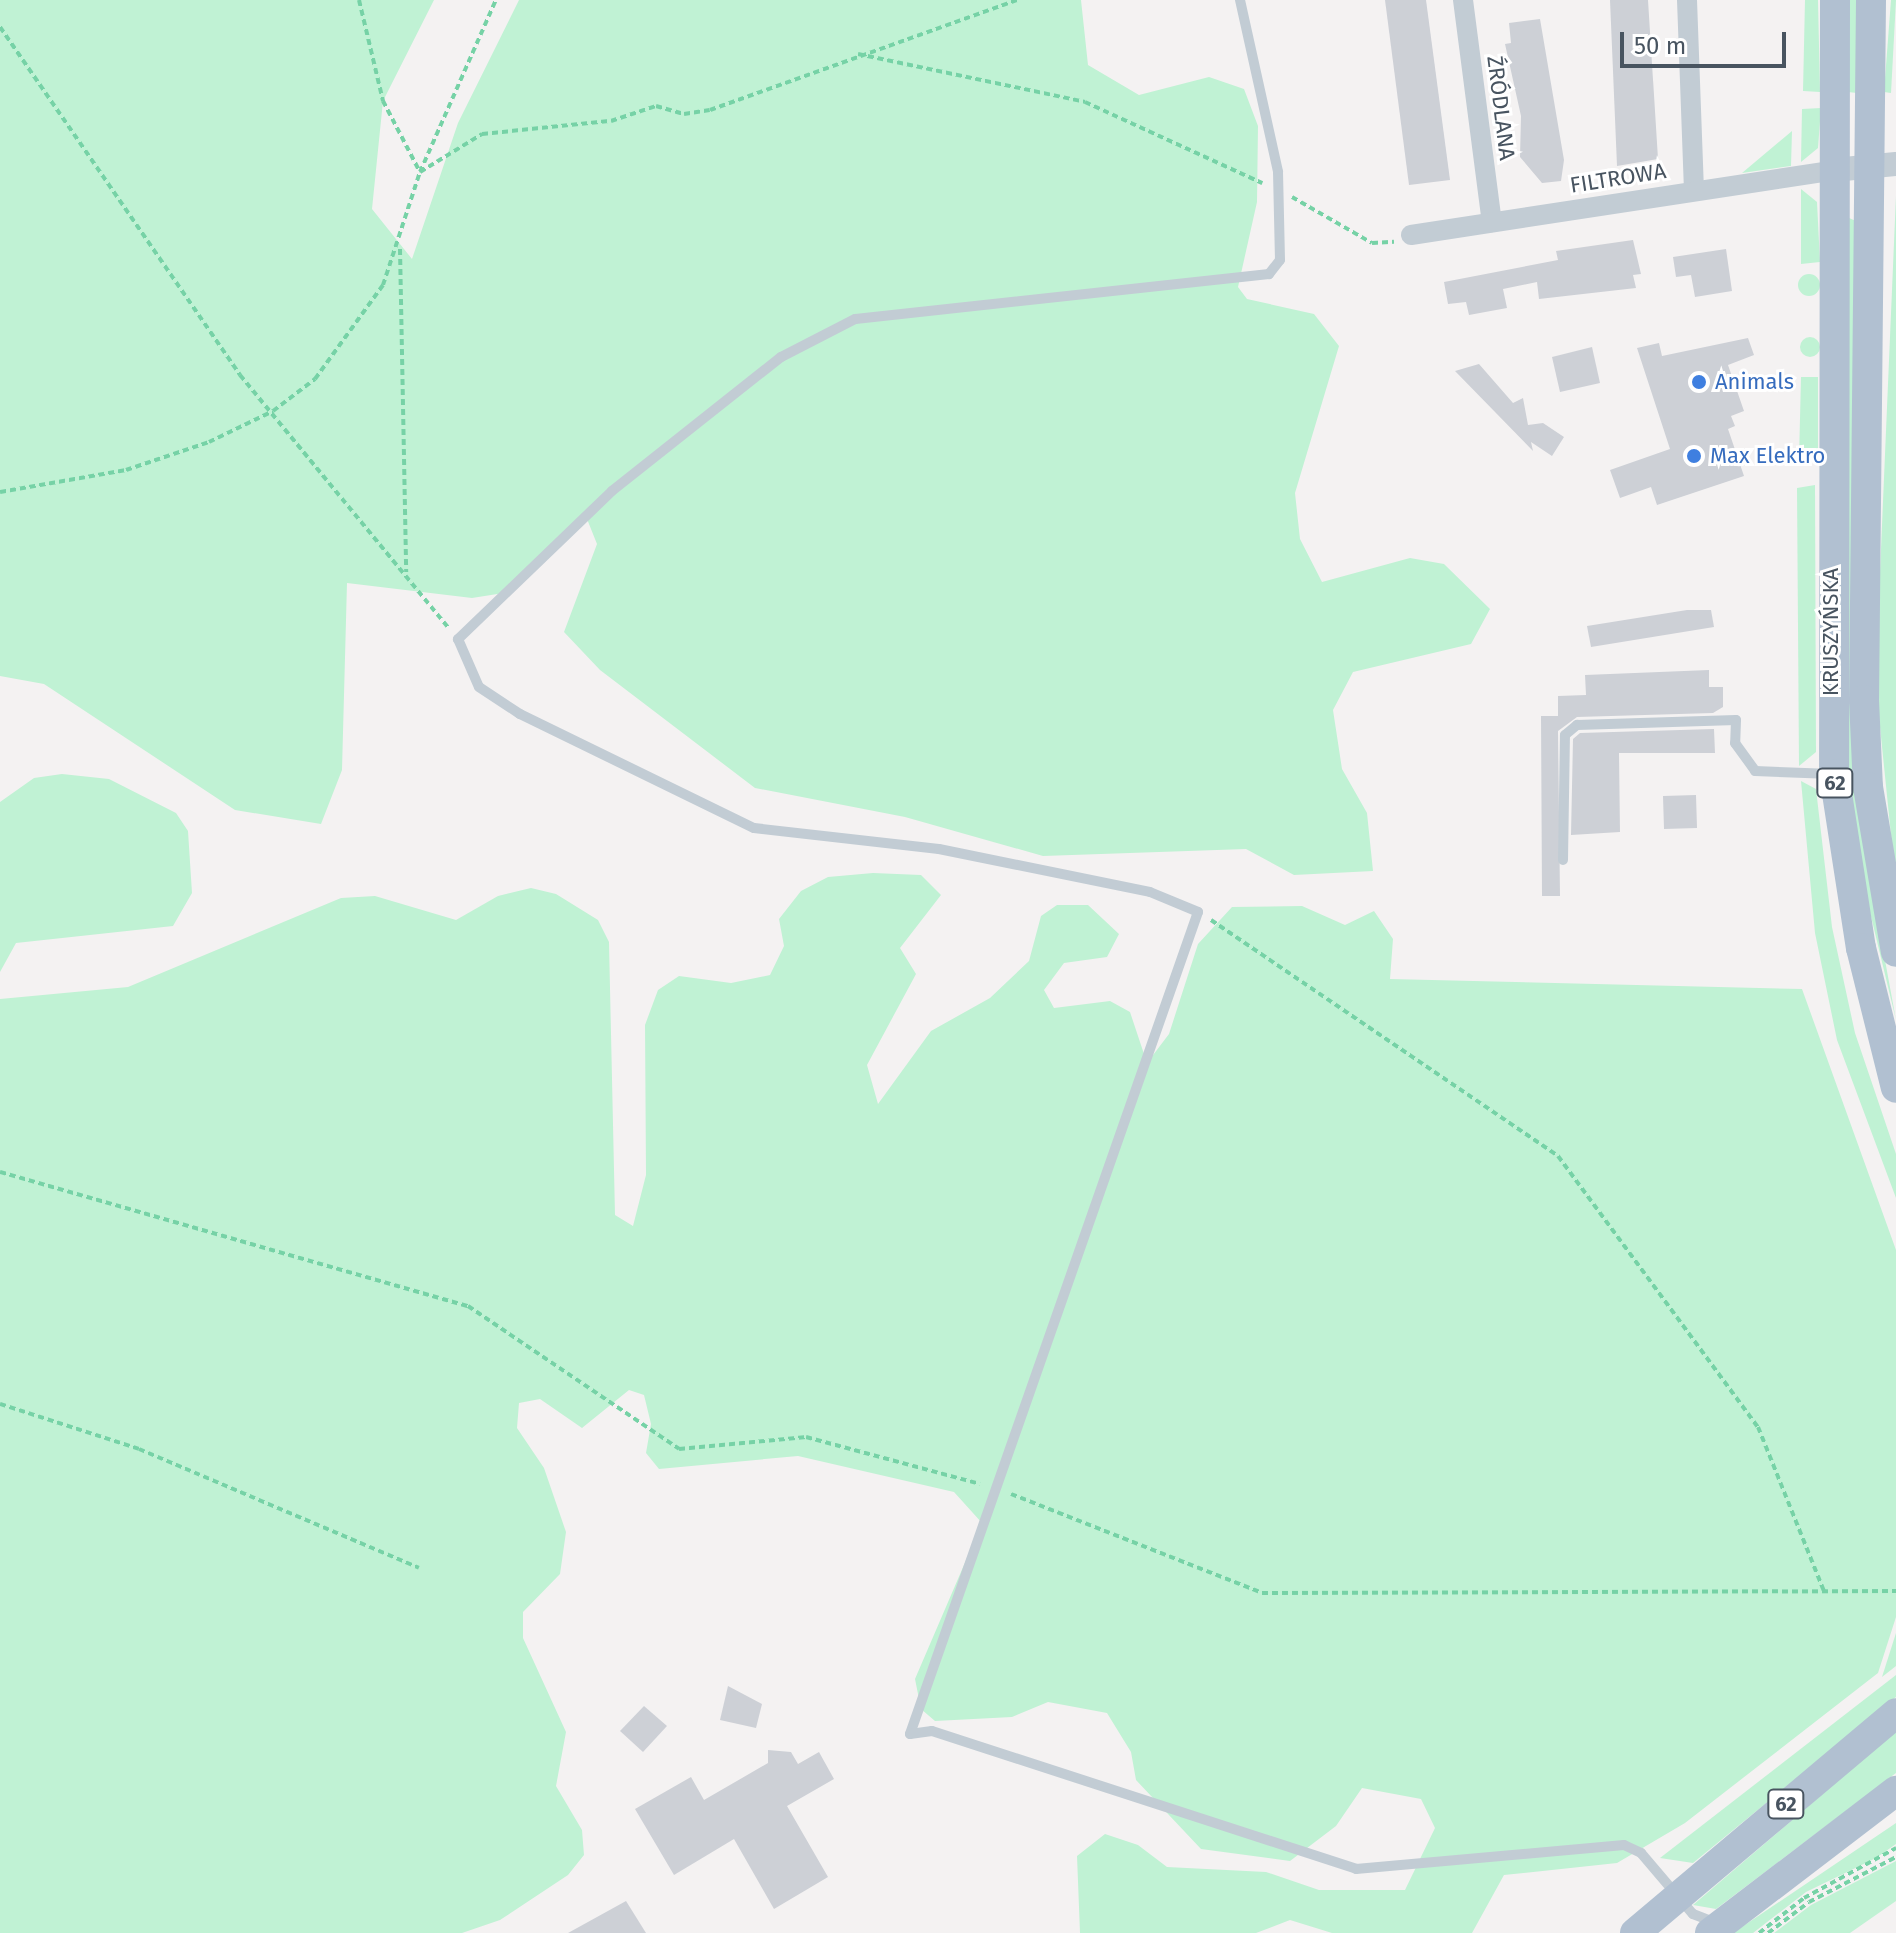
<!DOCTYPE html>
<meta charset="utf-8">
<style>
body{margin:0}
#map{position:relative;width:1896px;height:1933px;overflow:hidden;background:#f4f2f2;font-family:"Fira Sans",sans-serif}
div>[style]{position:absolute}
.green>*{inset:0;background:#c0f2d4}
.round{border-radius:50%}
.building>*{inset:0;background:#cdd0d6}
.path>*{height:4px;margin-top:-2px;transform-origin:0;background:repeating-linear-gradient(90deg,#76d2a6 0 6px,transparent 0 10px)}
.service>*{height:10px;margin:-5px;padding:0 5px;transform-origin:5px;border-radius:5px;background:#c2ccd4}
.minor>*{height:20px;margin:-10px;padding:0 10px;transform-origin:10px;border-radius:10px;background:#c2ccd4}
.tertiary>*{height:24px;margin:-12px;padding:0 12px;transform-origin:12px;border-radius:12px;background:#c2ccd4}
.primary>*{height:30px;margin:-15px;padding:0 15px;transform-origin:15px;border-radius:15px;background:#b1c0d1}
.dots>*{width:22px;height:22px;translate:-50% -50%;box-sizing:border-box;border:4px solid #fff;border-radius:50%}
span{translate:-50% -50%;white-space:nowrap;text-align:center;line-height:1.15;-webkit-text-stroke:6px #fff;paint-order:stroke}
.shield-label span{padding:2px 6px;background:#fff;border:2px solid;border-radius:6px;-webkit-text-stroke-width:0}
.shield-label{font-size:20px;color:#485460;font-weight:700}
.street-label{font-size:22px;color:#485460}
.shop-label{font-size:22px;color:#366cbe}
.left{translate:0 -50%;text-align:left}
.scale{position:absolute;left:1620px;top:32px;width:166px;height:36px;box-sizing:border-box;border:4px solid #485460;border-top:0;padding-left:10px;font-size:24px;line-height:28px;white-space:nowrap;color:#485460;-webkit-text-stroke:6px #fff;paint-order:stroke}
</style>
<div id="map">
<div class="green">
<i style="clip-path:polygon(0 0,434px 0,383px 101px,372px 209px,412px 259px,458px 123px,519px 0,1081px 0,1088px 65px,1139px 95px,1209px 77px,1244px 89px,1258px 126px,1257px 202px,1238px 287px,1247px 299px,1314px 314px,1339px 346px,1295px 493px,1300px 539px,1322px 582px,1410px 558px,1444px 564px,1490px 609px,1471px 644px,1353px 672px,1333px 710px,1342px 769px,1367px 813px,1373px 871px,1294px 875px,1246px 849px,1043px 856px,905px 817px,755px 788px,600px 670px,564px 632px,597px 544px,585px 514px,510px 592px,472px 598px,347px 583px,342px 770px,321px 824px,235px 810px,44px 684px,0 676px)"></i>
<i style="clip-path:polygon(1805px 0,1818px 0,1820px 92px,1803px 91px)"></i>
<i style="clip-path:polygon(1849px 0,1857px 0,1857px 93px,1848px 92px)"></i>
<i style="clip-path:polygon(1891px 0,1896px 0,1891px 93px,1884px 92px)"></i>
<i style="clip-path:polygon(1821px 108px,1818px 148px,1801px 162px,1802px 109px)"></i>
<i style="clip-path:polygon(1792px 131px,1791px 166px,1742px 173px)"></i>
<i style="clip-path:polygon(1801px 189px,1817px 202px,1820px 262px,1801px 264px)"></i>
<i style="clip-path:polygon(1896px 196px,1896px 884px,1879px 717px,1879px 596px)"></i>
<i style="clip-path:polygon(1849px 218px,1856px 221px,1860px 824px,1896px 1020px,1861px 875px,1847px 762px)"></i>
<i class="round" style="left:1798px;top:274px;width:22px;height:22px"></i>
<i class="round" style="left:1800px;top:337px;width:20px;height:20px"></i>
<i style="clip-path:polygon(1801px 377px,1818px 377px,1818px 454px,1812px 460px,1799px 460px)"></i>
<i style="clip-path:polygon(1815px 485px,1816px 752px,1799px 766px,1797px 488px)"></i>
<i style="clip-path:polygon(62px 774px,109px 779px,176px 813px,188px 831px,192px 893px,173px 926px,16px 943px,0 972px,0 802px,34px 778px)"></i>
<i style="clip-path:polygon(1801px 781px,1816px 789px,1832px 927px,1855px 1033px,1896px 1154px,1896px 1198px,1837px 1040px,1815px 933px)"></i>
<i style="clip-path:polygon(873px 873px,921px 875px,941px 895px,900px 948px,916px 974px,867px 1065px,878px 1104px,931px 1031px,990px 998px,1029px 961px,1041px 916px,1057px 905px,1088px 905px,1119px 934px,1107px 957px,1064px 963px,1044px 990px,1054px 1008px,1110px 1001px,1130px 1012px,1147px 1063px,1169px 1034px,1198px 944px,1232px 907px,1302px 906px,1345px 925px,1374px 911px,1393px 939px,1390px 979px,1802px 989px,1896px 1250px,1896px 1617px,1878px 1673px,1685px 1823px,1617px 1863px,1504px 1875px,1472px 1933px,1332px 1933px,1290px 1920px,1256px 1933px,1080px 1933px,1077px 1856px,1105px 1834px,1138px 1845px,1167px 1867px,1266px 1872px,1319px 1890px,1405px 1890px,1435px 1828px,1421px 1799px,1362px 1788px,1336px 1826px,1290px 1861px,1201px 1849px,1136px 1780px,1131px 1752px,1107px 1713px,1048px 1702px,1012px 1717px,935px 1721px,921px 1709px,915px 1679px,982px 1523px,954px 1492px,798px 1456px,659px 1469px,646px 1453px,651px 1424px,644px 1395px,629px 1390px,582px 1428px,540px 1399px,519px 1403px,517px 1428px,544px 1468px,566px 1532px,560px 1574px,523px 1612px,523px 1638px,566px 1732px,556px 1786px,582px 1830px,584px 1855px,568px 1875px,500px 1920px,462px 1933px,0 1933px,0 999px,128px 987px,341px 898px,375px 896px,456px 920px,498px 896px,531px 888px,556px 894px,598px 920px,609px 942px,615px 1215px,633px 1226px,646px 1175px,645px 1025px,658px 990px,679px 976px,731px 983px,770px 975px,784px 946px,779px 919px,801px 891px,828px 877px)"></i>
<i style="clip-path:polygon(1896px 1633px,1896px 1666px,1882px 1677px)"></i>
<i style="clip-path:polygon(1896px 1675px,1896px 1697px,1693px 1863px,1660px 1858px)"></i>
<i style="clip-path:polygon(1896px 1731px,1896px 1773px,1716px 1909px,1693px 1905px)"></i>
<i style="clip-path:polygon(1896px 1823px,1896px 1844px,1876px 1858px,1806px 1892px,1753px 1933px,1733px 1933px)"></i>
<i style="clip-path:polygon(1896px 1861px,1896px 1901px,1850px 1933px,1774px 1933px,1811px 1905px)"></i>
</div>
<div class="building">
<i style="clip-path:polygon(1385px 0,1426px 0,1450px 180px,1409px 185px)"></i>
<i style="clip-path:polygon(1610px 0,1648px 0,1658px 159px,1617px 166px)"></i>
<i style="clip-path:polygon(1540px 19px,1564px 160px,1561px 181px,1542px 183px,1520px 157px,1521px 116px,1505px 44px,1511px 43px,1509px 23px)"></i>
<i style="clip-path:polygon(1633px 240px,1641px 274px,1633px 275px,1636px 288px,1539px 299px,1537px 282px,1503px 289px,1507px 308px,1469px 315px,1466px 302px,1448px 304px,1444px 282px,1558px 260px,1556px 251px)"></i>
<i style="clip-path:polygon(1726px 249px,1732px 291px,1695px 297px,1691px 275px,1676px 277px,1673px 257px)"></i>
<i style="clip-path:polygon(1748px 338px,1754px 355px,1728px 365px,1744px 411px,1731px 416px,1735px 426px,1728px 429px,1744px 476px,1657px 505px,1651px 487px,1620px 498px,1610px 470px,1670px 449px,1637px 348px,1659px 343px,1662px 356px)"></i>
<i style="clip-path:polygon(1592px 347px,1600px 383px,1560px 392px,1552px 357px)"></i>
<i style="clip-path:polygon(1479px 364px,1513px 403px,1523px 398px,1528px 425px,1543px 423px,1564px 437px,1552px 456px,1531px 442px,1533px 451px,1455px 371px)"></i>
<i style="clip-path:polygon(1687px 610px,1711px 610px,1714px 627px,1591px 647px,1587px 626px)"></i>
<i style="clip-path:polygon(1709px 670px,1709px 687px,1723px 687px,1723px 707px,1713px 713px,1577px 717px,1558px 731px,1560px 896px,1542px 896px,1541px 716px,1558px 716px,1558px 696px,1586px 695px,1585px 675px)"></i>
<i style="clip-path:polygon(1714px 729px,1715px 753px,1619px 753px,1620px 832px,1571px 835px,1573px 739px,1580px 733px)"></i>
<i style="clip-path:polygon(1696px 795px,1697px 828px,1664px 829px,1663px 796px)"></i>
<i style="clip-path:polygon(728px 1686px,762px 1704px,756px 1728px,720px 1720px)"></i>
<i style="clip-path:polygon(644px 1706px,667px 1726px,643px 1752px,620px 1731px)"></i>
<i style="clip-path:polygon(768px 1750px,791px 1752px,798px 1764px,819px 1752px,834px 1779px,787px 1806px,828px 1877px,774px 1909px,734px 1839px,674px 1875px,635px 1809px,691px 1777px,704px 1800px,768px 1763px)"></i>
<i style="clip-path:polygon(626px 1901px,646px 1933px,568px 1933px)"></i>
</div>
<div class="path">
<i style="left:359px;top:0;width:104px;rotate:76.6deg"></i>
<i style="left:383px;top:101px;width:80px;rotate:62.5deg"></i>
<i style="left:420px;top:172px;width:73px;rotate:-31.5deg"></i>
<i style="left:482px;top:134px;width:130px;rotate:-5.8deg"></i>
<i style="left:611px;top:121px;width:47px;rotate:-18.4deg"></i>
<i style="left:656px;top:106px;width:29px;rotate:16deg"></i>
<i style="left:684px;top:114px;width:26px;rotate:-9deg"></i>
<i style="left:710px;top:110px;width:327px;rotate:-19.7deg"></i>
<i style="left:0;top:27px;width:423px;rotate:55.4deg"></i>
<i style="left:240px;top:375px;width:327px;rotate:50.5deg"></i>
<i style="left:858px;top:54px;width:232px;rotate:11.9deg"></i>
<i style="left:1085px;top:102px;width:195px;rotate:24.6deg"></i>
<i style="left:1292px;top:197px;width:92px;rotate:29.9deg"></i>
<i style="left:1372px;top:243px;width:22px;rotate:-3deg"></i>
<i style="left:400px;top:249px;width:323px;rotate:88.9deg"></i>
<i style="left:0;top:492px;width:128px;rotate:-9.9deg"></i>
<i style="left:126px;top:470px;width:88px;rotate:-18.6deg"></i>
<i style="left:209px;top:442px;width:71px;rotate:-25.8deg"></i>
<i style="left:273px;top:411px;width:53px;rotate:-37.3deg"></i>
<i style="left:315px;top:379px;width:116px;rotate:-54.1deg"></i>
<i style="left:383px;top:285px;width:119px;rotate:-71.9deg"></i>
<i style="left:420px;top:172px;width:188px;rotate:-66.2deg"></i>
<i style="left:1211px;top:920px;width:420px;rotate:34.2deg"></i>
<i style="left:1558px;top:1156px;width:337px;rotate:53.6deg"></i>
<i style="left:1758px;top:1427px;width:177px;rotate:68.1deg"></i>
<i style="left:0;top:1172px;width:487px;rotate:16deg"></i>
<i style="left:468px;top:1306px;width:255px;rotate:34.1deg"></i>
<i style="left:679px;top:1449px;width:128px;rotate:-5.4deg"></i>
<i style="left:806px;top:1437px;width:180px;rotate:15.1deg"></i>
<i style="left:0;top:1404px;width:146px;rotate:17.9deg"></i>
<i style="left:139px;top:1449px;width:304px;rotate:23deg"></i>
<i style="left:1011px;top:1494px;width:270px;rotate:21.5deg"></i>
<i style="left:1262px;top:1593px;width:634px;rotate:-0.18deg"></i>
<i style="left:1759px;top:1933px;width:57px;rotate:-37.9deg"></i>
<i style="left:1804px;top:1898px;width:105px;rotate:-28.5deg"></i>
<i style="left:1768px;top:1933px;width:51px;rotate:-37.1deg"></i>
<i style="left:1809px;top:1902px;width:98px;rotate:-27.3deg"></i>
</div>
<div class="service">
<i style="left:1240px;top:0;width:176px;rotate:77.5deg"></i>
<i style="left:1278px;top:172px;width:88px;rotate:88.7deg"></i>
<i style="left:1280px;top:260px;width:18px;rotate:128deg"></i>
<i style="left:1269px;top:274px;width:416px;rotate:173.8deg"></i>
<i style="left:855px;top:319px;width:83px;rotate:152.8deg"></i>
<i style="left:781px;top:357px;width:216px;rotate:141.6deg"></i>
<i style="left:612px;top:491px;width:214px;rotate:136.1deg"></i>
<i style="left:458px;top:639px;width:52px;rotate:66.4deg"></i>
<i style="left:479px;top:687px;width:49px;rotate:33.4deg"></i>
<i style="left:520px;top:714px;width:260px;rotate:26deg"></i>
<i style="left:754px;top:828px;width:186px;rotate:6.5deg"></i>
<i style="left:939px;top:849px;width:215px;rotate:11.5deg"></i>
<i style="left:1150px;top:892px;width:52px;rotate:22.6deg"></i>
<i style="left:1198px;top:912px;width:871px;rotate:109.31deg"></i>
<i style="left:910px;top:1734px;width:22px;rotate:-8deg"></i>
<i style="left:932px;top:1731px;width:446px;rotate:18deg"></i>
<i style="left:1356px;top:1869px;width:269px;rotate:-5.1deg"></i>
<i style="left:1624px;top:1845px;width:19px;rotate:25deg"></i>
<i style="left:1641px;top:1853px;width:80px;rotate:49.6deg"></i>
<i style="left:1693px;top:1914px;width:26px;rotate:21deg"></i>
<i style="left:1563px;top:860px;width:125px;rotate:-89.1deg"></i>
<i style="left:1565px;top:735px;width:16px;rotate:-40deg"></i>
<i style="left:1577px;top:725px;width:159px;rotate:-1.8deg"></i>
<i style="left:1736px;top:720px;width:23px;rotate:92deg"></i>
<i style="left:1735px;top:743px;width:34px;rotate:54deg"></i>
<i style="left:1755px;top:771px;width:77px;rotate:2.2deg"></i>
</div>
<div class="minor">
<i style="left:1463px;top:0;width:224px;rotate:82.6deg"></i>
<i style="left:1687px;top:0;width:191px;rotate:87.9deg"></i>
<i style="left:1411px;top:235px;width:428px;rotate:-8.7deg"></i>
</div>
<div class="tertiary">
<i style="left:1834px;top:170px;width:62px;rotate:-5.5deg"></i>
</div>
<div class="primary">
<i style="left:1835px;top:0;width:774px;rotate:90.07deg"></i>
<i style="left:1834px;top:774px;width:176px;rotate:81.2deg"></i>
<i style="left:1861px;top:948px;width:144px;rotate:76deg"></i>
<i style="left:1871px;top:0;width:700px;rotate:90.57deg"></i>
<i style="left:1864px;top:700px;width:87px;rotate:87.4deg"></i>
<i style="left:1868px;top:787px;width:167px;rotate:80.4deg"></i>
<i style="left:1635px;top:1933px;width:341px;rotate:-40.1deg"></i>
<i style="left:1710px;top:1933px;width:234px;rotate:-37.4deg"></i>
</div>
<div class="dots">
<i style="left:1699px;top:382px;background:#3f7fe0"></i>
<i style="left:1694px;top:456px;background:#3f7fe0"></i>
</div>
<div class="shield-label">
<span style="left:1835px;top:783px">62</span>
<span style="left:1786px;top:1804px">62</span>
</div>
<div class="street-label">
<span style="left:1501px;top:108px;rotate:83deg">ŹRÓDLANA</span>
<span style="left:1618px;top:178px;rotate:-9deg">FILTROWA</span>
<span style="left:1831px;top:632px;rotate:-90deg">KRUSZYŃSKA</span>
</div>
<div class="shop-label">
<span class="left" style="left:1715px;top:382px">Animals</span>
<span class="left" style="left:1710px;top:456px">Max Elektro</span>
</div>
<div class="scale">50 m</div>
</div>
